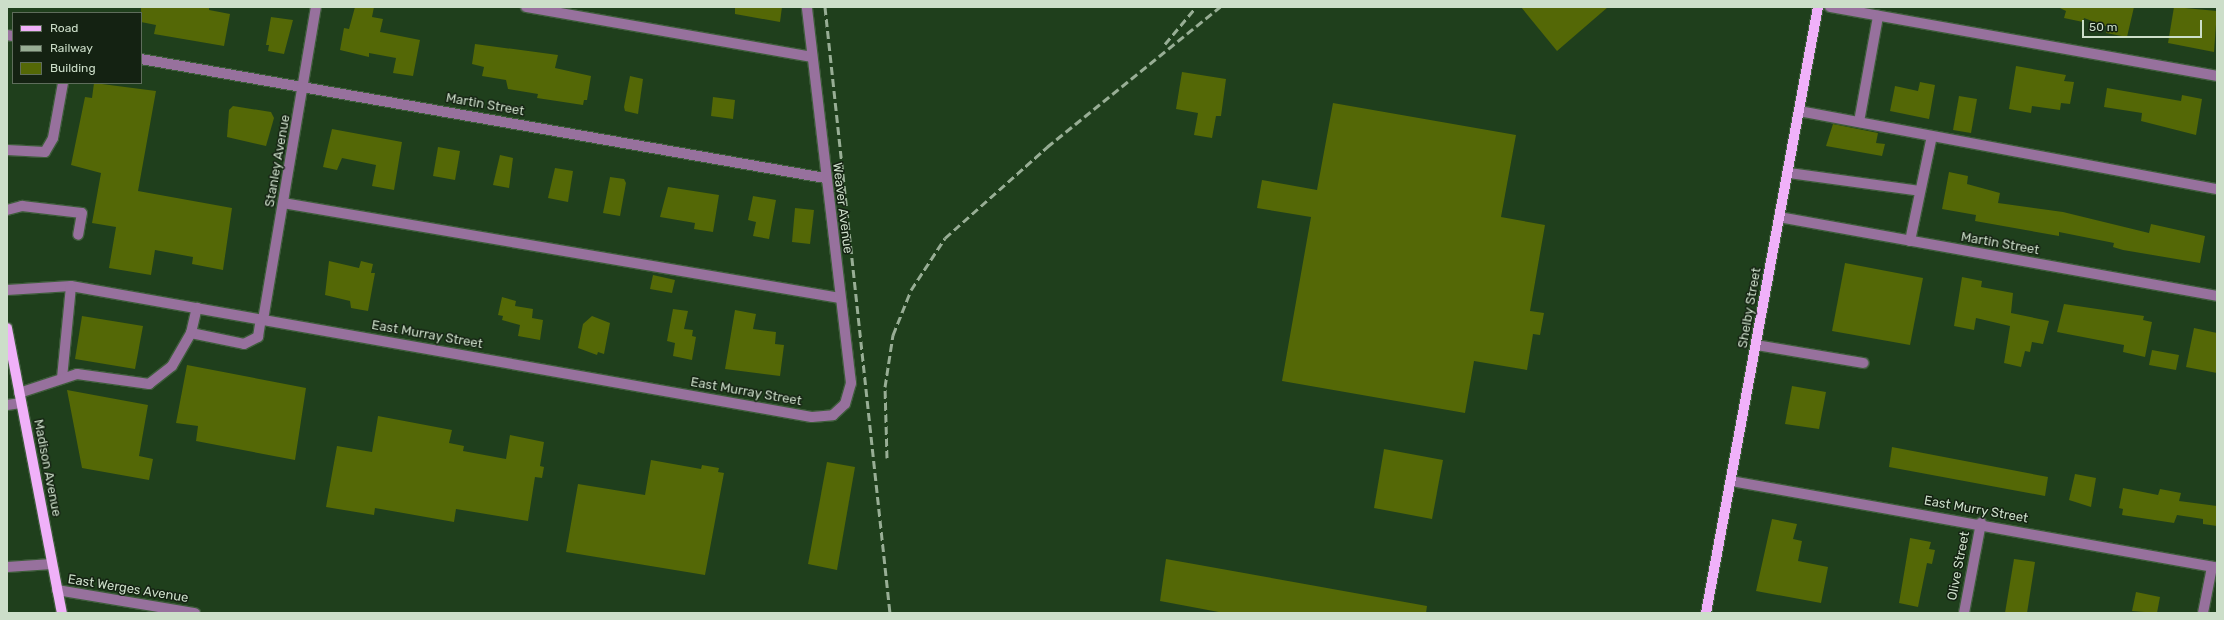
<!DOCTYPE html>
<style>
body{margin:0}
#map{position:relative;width:2224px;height:620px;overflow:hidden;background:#1f3f1c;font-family:Rubik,sans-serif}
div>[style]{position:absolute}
.building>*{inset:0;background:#546806}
.roads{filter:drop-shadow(1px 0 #3e5c3b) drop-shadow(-1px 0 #3e5c3b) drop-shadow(0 1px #3e5c3b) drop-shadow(0 -1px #3e5c3b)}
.minor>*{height:10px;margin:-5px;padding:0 5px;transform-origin:5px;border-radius:5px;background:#97719d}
.major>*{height:10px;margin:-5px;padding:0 5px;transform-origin:5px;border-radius:5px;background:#f0b1f9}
.rail>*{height:3px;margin-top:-1.5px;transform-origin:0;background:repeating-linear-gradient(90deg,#98ae95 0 8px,transparent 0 12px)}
span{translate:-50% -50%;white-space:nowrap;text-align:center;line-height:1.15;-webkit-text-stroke:3px #142212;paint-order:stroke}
.street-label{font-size:13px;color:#ccdec9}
.frame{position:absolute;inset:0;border:8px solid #ccdec9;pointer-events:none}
.legend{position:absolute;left:12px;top:12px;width:130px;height:72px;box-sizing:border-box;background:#142212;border:1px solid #5e6d5b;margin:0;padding:5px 7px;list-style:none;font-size:12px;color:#ccdec9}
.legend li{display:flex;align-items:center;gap:8px;height:20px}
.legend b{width:20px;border:1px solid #5e6d5b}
.scale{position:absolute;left:2082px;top:20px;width:120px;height:18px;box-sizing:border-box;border:2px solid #ccdec9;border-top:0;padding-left:5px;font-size:12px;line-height:14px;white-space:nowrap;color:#ccdec9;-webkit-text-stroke:3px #142212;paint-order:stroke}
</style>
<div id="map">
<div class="building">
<i style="clip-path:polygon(141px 7px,209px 7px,209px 10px,230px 14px,224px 46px,154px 34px,156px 25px,141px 22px)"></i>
<i style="clip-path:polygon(355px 7px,374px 7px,372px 17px,383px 19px,380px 32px,420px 40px,413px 76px,393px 73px,396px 58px,369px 53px,369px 57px,340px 50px,344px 28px,349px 29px)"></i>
<i style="clip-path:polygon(735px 7px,782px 7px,780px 22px,735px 14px)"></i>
<i style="clip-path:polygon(1521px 7px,1608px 7px,1557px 51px)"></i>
<i style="clip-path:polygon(2058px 7px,2134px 7px,2127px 37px,2106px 33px,2108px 27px,2084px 18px,2083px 22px,2064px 18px,2066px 11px)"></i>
<i style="clip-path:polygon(2174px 7px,2217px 11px,2214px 52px,2168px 43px)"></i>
<i style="clip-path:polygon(271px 17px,293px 20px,284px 54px,268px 51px,269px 45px,266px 45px)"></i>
<i style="clip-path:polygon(475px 44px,558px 55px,555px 68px,591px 76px,587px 100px,584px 100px,583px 105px,537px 98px,538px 94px,508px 89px,506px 80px,482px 76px,484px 67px,472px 64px)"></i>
<i style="clip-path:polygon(2016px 66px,2066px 75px,2064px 81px,2074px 82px,2070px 104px,2061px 103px,2060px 110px,2032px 106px,2031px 113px,2009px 109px)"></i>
<i style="clip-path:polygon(1182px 72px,1226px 79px,1221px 116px,1216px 116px,1212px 138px,1194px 135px,1198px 113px,1176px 109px)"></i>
<i style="clip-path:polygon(630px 76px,643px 79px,638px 114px,625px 111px,624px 107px)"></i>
<i style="clip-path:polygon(1920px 82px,1935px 85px,1929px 119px,1890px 111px,1895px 86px,1918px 91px)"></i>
<i style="clip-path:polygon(94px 83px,156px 91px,138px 191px,232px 208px,223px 270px,192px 264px,193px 257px,155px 250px,151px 275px,109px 268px,116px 227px,92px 223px,101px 173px,71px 165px,85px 97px,92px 98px)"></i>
<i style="clip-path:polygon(2107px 88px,2181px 101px,2182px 95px,2202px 99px,2196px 135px,2141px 121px,2142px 113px,2104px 107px)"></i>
<i style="clip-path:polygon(1959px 96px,1977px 99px,1971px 133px,1953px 130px)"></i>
<i style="clip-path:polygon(713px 97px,735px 100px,733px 119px,711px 116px)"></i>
<i style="clip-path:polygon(1333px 103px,1516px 135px,1501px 217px,1545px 225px,1530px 311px,1544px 313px,1540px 335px,1533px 334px,1527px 370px,1474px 361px,1465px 413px,1282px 381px,1311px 217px,1257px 208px,1262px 180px,1317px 190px)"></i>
<i style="clip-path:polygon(233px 106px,271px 112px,274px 118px,266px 146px,227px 137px,229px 110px)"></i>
<i style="clip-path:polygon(1833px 124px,1878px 133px,1876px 143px,1885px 144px,1882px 156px,1826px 146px)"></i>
<i style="clip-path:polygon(332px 129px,402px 142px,394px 190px,372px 186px,376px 165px,342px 158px,337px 170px,323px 167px)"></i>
<i style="clip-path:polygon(438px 147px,460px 151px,455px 180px,433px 176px)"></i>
<i style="clip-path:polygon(500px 155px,513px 158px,509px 188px,493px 185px)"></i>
<i style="clip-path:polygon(555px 168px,573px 171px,568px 202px,548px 198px)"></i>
<i style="clip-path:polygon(1949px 172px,1968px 176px,1967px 184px,2000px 193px,1998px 203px,2063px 212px,2149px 233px,2151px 224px,2205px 236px,2200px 263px,2123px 250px,2113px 247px,2114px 243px,2059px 232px,2059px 236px,1975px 221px,1976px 215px,1942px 209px)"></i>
<i style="clip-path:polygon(610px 177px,624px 179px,626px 183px,620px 216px,603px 213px)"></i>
<i style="clip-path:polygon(668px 187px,719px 195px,713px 232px,694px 229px,695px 223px,660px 217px)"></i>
<i style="clip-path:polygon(753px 196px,776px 200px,769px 239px,753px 236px,756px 222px,748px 220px)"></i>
<i style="clip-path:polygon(795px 208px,814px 210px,810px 244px,792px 242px)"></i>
<i style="clip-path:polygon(329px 261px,359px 268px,361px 261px,373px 264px,371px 273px,375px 273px,368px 311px,351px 308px,350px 301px,325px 295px)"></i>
<i style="clip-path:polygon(1845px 263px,1923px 278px,1910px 345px,1832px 331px)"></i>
<i style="clip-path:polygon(653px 275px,675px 280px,672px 293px,650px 289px)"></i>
<i style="clip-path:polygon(1962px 277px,1982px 281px,1981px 287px,2013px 293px,2011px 313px,2049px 321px,2043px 344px,2032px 342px,2030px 352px,2025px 351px,2021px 367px,2004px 363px,2010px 326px,1976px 318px,1974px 330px,1954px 326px)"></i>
<i style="clip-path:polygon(502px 297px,516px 301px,515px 306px,533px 309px,532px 318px,543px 320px,540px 340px,518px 336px,520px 325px,502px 320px,503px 316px,498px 315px)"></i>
<i style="clip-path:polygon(2064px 304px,2144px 316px,2143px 320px,2152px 322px,2145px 357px,2123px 352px,2124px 345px,2057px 332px)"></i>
<i style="clip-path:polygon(673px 309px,688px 311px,684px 329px,693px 330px,692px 336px,696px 337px,692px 360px,673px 356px,675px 343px,667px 341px)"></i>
<i style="clip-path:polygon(735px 310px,756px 314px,753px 329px,776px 332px,775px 344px,784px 345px,780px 376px,725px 369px)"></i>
<i style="clip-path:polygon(82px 316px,143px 326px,135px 369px,75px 359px)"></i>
<i style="clip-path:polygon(592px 316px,610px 323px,604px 354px,598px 352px,597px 355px,578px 348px,583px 324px)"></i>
<i style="clip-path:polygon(2194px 328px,2217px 333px,2217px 373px,2186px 367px)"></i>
<i style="clip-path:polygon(2152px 350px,2179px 355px,2176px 370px,2149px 365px)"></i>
<i style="clip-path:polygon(187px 365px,306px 388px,295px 460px,196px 441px,198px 426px,176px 423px)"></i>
<i style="clip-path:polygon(1792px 386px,1826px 392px,1819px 429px,1785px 424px)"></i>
<i style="clip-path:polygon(67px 390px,148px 405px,139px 456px,153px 459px,149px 480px,82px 468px)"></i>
<i style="clip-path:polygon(378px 416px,452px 430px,449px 443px,464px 446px,463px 451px,506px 459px,510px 435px,544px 442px,540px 466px,544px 467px,542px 478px,535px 477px,528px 521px,456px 509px,454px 522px,375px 508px,374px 515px,326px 507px,337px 446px,372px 452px)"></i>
<i style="clip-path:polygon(1892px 447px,2048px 477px,2045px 496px,1889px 467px)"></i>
<i style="clip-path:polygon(1384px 449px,1443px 460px,1432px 519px,1374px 508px)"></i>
<i style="clip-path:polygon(651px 460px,701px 469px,702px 465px,719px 468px,718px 472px,724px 473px,705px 575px,566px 552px,578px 484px,645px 495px)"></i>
<i style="clip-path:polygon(827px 462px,855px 467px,837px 570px,808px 564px)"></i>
<i style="clip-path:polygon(2075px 474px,2096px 478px,2091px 507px,2069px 500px)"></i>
<i style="clip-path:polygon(2123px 488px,2158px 495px,2160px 489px,2181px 493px,2179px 501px,2217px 506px,2217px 526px,2203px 524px,2203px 519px,2177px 515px,2174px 523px,2122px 515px,2123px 509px,2119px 508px)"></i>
<i style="clip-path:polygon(1772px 519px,1797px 524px,1793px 539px,1802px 541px,1798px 561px,1828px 567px,1821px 603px,1756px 591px)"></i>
<i style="clip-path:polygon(1910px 538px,1931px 542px,1929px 549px,1935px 550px,1932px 564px,1927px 563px,1918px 607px,1899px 603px)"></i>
<i style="clip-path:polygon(1166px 559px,1427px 606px,1426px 613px,1224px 613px,1160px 601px)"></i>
<i style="clip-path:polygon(2014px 559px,2035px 562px,2027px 613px,2005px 613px)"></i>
<i style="clip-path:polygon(2136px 592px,2160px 597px,2157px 613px,2132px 611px)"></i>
</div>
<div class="roads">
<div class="minor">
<i style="left:526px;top:7px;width:290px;rotate:9.9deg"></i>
<i style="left:1830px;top:7px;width:393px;rotate:10.1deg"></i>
<i style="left:7px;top:35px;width:6px;rotate:9deg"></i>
<i style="left:141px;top:59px;width:694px;rotate:9.87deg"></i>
<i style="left:1799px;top:111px;width:425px;rotate:10.6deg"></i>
<i style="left:1859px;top:122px;width:108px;rotate:-79.8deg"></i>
<i style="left:7px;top:150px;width:38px;rotate:3deg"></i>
<i style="left:45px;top:152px;width:16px;rotate:-60deg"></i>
<i style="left:53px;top:138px;width:56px;rotate:-79.7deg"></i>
<i style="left:1789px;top:173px;width:132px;rotate:7.8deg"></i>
<i style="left:283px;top:203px;width:565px;rotate:9.68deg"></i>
<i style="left:7px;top:210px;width:16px;rotate:-15deg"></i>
<i style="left:22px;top:206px;width:60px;rotate:6.7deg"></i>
<i style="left:82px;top:213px;width:22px;rotate:100deg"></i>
<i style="left:1779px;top:217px;width:445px;rotate:10.2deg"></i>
<i style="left:1910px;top:241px;width:107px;rotate:-78.2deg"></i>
<i style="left:7px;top:290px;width:64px;rotate:-3.6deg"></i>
<i style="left:71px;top:286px;width:752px;rotate:10.03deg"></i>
<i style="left:812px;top:417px;width:21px;rotate:-5deg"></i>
<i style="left:833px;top:415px;width:16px;rotate:-43deg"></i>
<i style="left:845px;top:404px;width:22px;rotate:-74deg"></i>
<i style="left:851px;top:383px;width:379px;rotate:-96.7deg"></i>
<i style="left:263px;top:320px;width:317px;rotate:-80.4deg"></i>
<i style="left:191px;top:333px;width:54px;rotate:11.7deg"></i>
<i style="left:244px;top:344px;width:16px;rotate:-27deg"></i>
<i style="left:258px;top:337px;width:18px;rotate:-81deg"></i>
<i style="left:1756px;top:345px;width:109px;rotate:9.5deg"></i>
<i style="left:62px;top:378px;width:92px;rotate:-84.4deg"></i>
<i style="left:19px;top:393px;width:61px;rotate:-18.1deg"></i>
<i style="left:77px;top:374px;width:73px;rotate:7.9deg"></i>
<i style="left:149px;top:384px;width:29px;rotate:-38deg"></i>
<i style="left:172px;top:366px;width:38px;rotate:-60deg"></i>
<i style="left:191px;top:333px;width:26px;rotate:-77deg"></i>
<i style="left:7px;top:405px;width:14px;rotate:-8deg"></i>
<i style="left:1731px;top:481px;width:494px;rotate:10.1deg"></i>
<i style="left:7px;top:567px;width:45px;rotate:-3.8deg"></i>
<i style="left:57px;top:590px;width:140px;rotate:9.5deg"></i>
<i style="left:1964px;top:613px;width:92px;rotate:-79.3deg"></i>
<i style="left:2203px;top:613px;width:47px;rotate:-78.9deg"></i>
</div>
<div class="major">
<i style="left:7px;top:328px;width:290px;rotate:79.1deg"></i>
<i style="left:1706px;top:613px;width:616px;rotate:-79.53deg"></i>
</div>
</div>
<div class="rail">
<i style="left:825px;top:7px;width:609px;rotate:83.88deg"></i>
<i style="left:1165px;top:44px;width:48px;rotate:-50deg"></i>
<i style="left:887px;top:458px;width:71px;rotate:-91.6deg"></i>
<i style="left:885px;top:387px;width:53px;rotate:-81.3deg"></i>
<i style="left:893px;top:335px;width:48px;rotate:-68.2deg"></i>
<i style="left:911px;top:290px;width:62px;rotate:-56.8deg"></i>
<i style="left:945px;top:238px;width:137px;rotate:-41.7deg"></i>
<i style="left:1047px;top:147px;width:223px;rotate:-39deg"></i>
</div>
<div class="street-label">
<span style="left:485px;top:105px;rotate:10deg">Martin Street</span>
<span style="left:278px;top:161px;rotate:-80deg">Stanley Avenue</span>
<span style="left:842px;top:208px;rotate:83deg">Weaver Avenue</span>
<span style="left:2000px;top:244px;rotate:10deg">Martin Street</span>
<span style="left:1750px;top:308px;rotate:-80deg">Shelby Street</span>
<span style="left:427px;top:335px;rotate:10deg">East Murray Street</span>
<span style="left:746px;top:392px;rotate:10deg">East Murray Street</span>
<span style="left:47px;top:468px;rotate:79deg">Madison Avenue</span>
<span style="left:1976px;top:510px;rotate:10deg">East Murry Street</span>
<span style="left:1959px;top:566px;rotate:-79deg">Olive Street</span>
<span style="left:128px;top:589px;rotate:9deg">East Werges Avenue</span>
</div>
<div class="frame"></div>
<ul class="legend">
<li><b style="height:5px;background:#f0b1f9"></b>Road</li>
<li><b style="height:5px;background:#98ae95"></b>Railway</li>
<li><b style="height:11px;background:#546806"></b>Building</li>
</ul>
<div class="scale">50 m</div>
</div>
